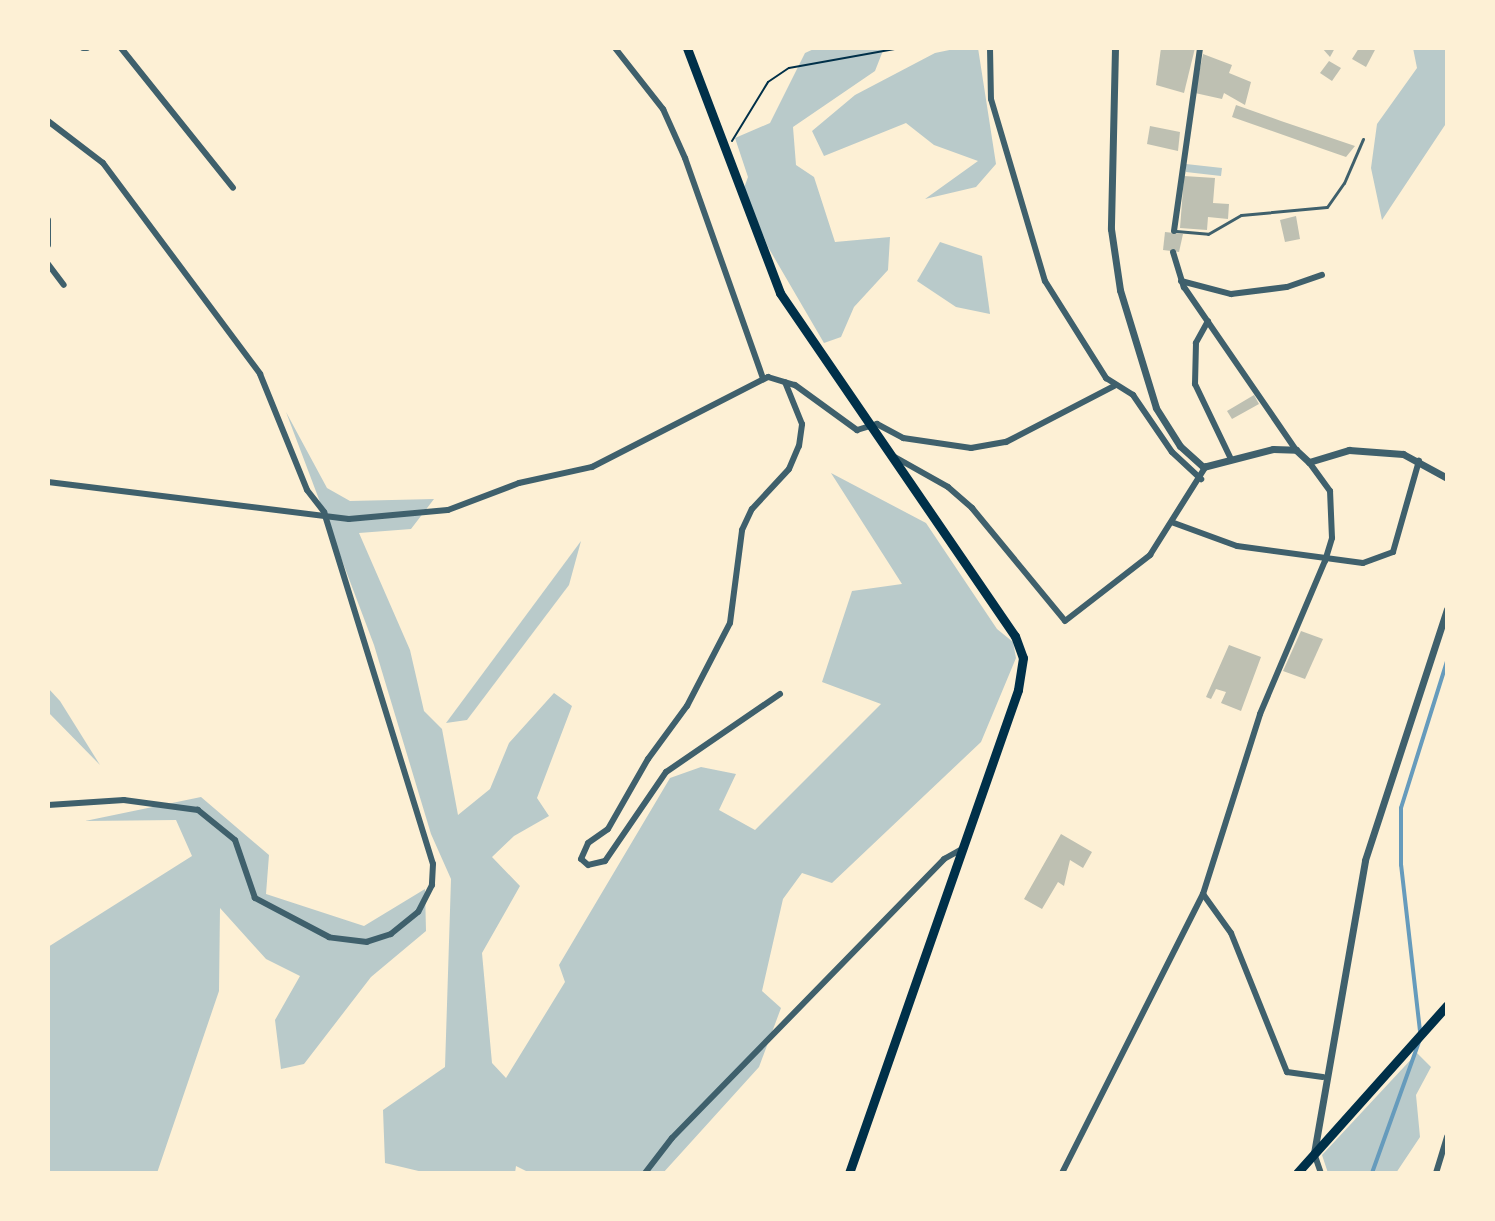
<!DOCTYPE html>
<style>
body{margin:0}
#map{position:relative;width:1495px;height:1221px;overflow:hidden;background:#fdf0d5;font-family:"DejaVu Sans",sans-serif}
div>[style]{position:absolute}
.green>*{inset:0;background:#b9caca}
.stream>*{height:4px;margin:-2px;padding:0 2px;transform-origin:2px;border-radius:2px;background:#669bbc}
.building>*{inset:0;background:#bec0b2}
.path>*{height:2px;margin:-1px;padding:0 1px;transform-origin:1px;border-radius:1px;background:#003049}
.service>*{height:3px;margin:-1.5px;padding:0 1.5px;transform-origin:1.5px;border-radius:1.5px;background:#3f606c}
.minor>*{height:6px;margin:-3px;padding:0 3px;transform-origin:3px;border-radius:3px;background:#3f606c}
.tertiary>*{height:7px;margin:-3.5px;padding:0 3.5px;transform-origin:3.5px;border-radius:3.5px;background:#3f606c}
.primary>*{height:9px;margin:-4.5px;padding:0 4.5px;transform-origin:4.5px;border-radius:4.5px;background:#003049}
span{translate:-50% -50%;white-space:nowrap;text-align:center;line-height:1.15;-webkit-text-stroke:6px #fdf0d5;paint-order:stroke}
.frame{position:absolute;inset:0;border:50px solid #fdf0d5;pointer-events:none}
</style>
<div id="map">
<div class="green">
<i style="clip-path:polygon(816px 48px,884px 48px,875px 71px,793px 127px,796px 165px,814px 177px,835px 242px,890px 237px,888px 270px,854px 307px,841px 337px,824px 343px,768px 247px,744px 188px,748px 177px,735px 138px,770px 123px,805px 53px)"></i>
<i style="clip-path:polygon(959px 48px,978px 48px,996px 164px,976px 187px,925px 199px,978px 161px,934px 145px,906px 123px,824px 156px,812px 131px,855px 95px,935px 53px)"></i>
<i style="clip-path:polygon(1413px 48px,1447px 48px,1447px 122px,1382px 220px,1371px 168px,1377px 124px,1417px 68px)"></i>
<i style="clip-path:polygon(1186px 164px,1222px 168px,1221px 176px,1186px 172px)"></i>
<i style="clip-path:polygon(940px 242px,982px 256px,990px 314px,956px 307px,917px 281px)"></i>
<i style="clip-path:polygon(286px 412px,327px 488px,350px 501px,434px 499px,411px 529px,359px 533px,410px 650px,424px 711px,442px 729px,458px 815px,490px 789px,509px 743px,554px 693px,572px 706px,537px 798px,549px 816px,514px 836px,492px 857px,520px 886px,482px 953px,492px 1063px,506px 1078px,565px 982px,559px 965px,670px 778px,701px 767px,736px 774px,719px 810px,755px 830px,881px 704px,822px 682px,852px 591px,902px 584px,831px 473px,926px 523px,997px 629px,1013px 642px,1016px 658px,981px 742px,832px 883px,802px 873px,783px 899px,762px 991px,781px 1008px,759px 1067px,663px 1173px,530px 1173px,516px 1166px,515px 1173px,427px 1173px,385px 1163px,383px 1110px,445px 1067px,451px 879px,431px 834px,374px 645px)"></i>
<i style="clip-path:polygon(581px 541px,569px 585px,467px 720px,446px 723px)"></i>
<i style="clip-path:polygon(48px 688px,60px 701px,100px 765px,48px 712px)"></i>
<i style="clip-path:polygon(201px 797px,269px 855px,266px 894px,364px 926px,425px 889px,426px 931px,371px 977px,304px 1064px,281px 1069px,275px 1020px,300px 976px,266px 959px,220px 908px,219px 991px,157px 1173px,48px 1173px,48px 947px,192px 856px,176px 820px,85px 821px)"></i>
<i style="clip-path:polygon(1417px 1053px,1431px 1067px,1416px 1095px,1420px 1137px,1396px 1173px,1328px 1173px,1322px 1155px)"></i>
</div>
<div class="stream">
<i style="left:1420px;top:1031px;width:167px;rotate:-96.5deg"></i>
<i style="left:1401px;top:865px;width:57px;rotate:-90deg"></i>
<i style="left:1401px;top:808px;width:154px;rotate:-72.6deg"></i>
<i style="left:1372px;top:1173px;width:142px;rotate:-70.3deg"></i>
</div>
<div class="building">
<i style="clip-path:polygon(1161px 48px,1195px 48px,1184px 93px,1156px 85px)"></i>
<i style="clip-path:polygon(1322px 48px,1335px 48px,1330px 57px)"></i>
<i style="clip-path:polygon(1359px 48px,1376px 48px,1366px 67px,1352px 59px)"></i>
<i style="clip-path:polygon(1203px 54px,1232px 65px,1229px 73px,1251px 82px,1245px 105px,1224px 93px,1222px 99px,1195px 93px)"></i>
<i style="clip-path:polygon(1329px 61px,1341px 68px,1332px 81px,1320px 73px)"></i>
<i style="clip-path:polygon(1236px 105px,1281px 121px,1355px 146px,1346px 157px,1323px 149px,1232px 117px)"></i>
<i style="clip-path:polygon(1150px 126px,1180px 132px,1178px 151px,1147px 144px)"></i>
<i style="clip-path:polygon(1184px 176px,1215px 178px,1213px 203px,1229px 204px,1228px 219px,1208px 217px,1207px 230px,1180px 228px)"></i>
<i style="clip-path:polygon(1296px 216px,1300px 239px,1285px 242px,1280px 220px)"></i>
<i style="clip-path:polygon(1165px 232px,1183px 234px,1179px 252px,1163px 250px)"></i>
<i style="clip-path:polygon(1254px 395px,1259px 404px,1232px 419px,1227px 411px)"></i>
<i style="clip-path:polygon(1301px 631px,1323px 639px,1305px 679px,1283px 671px)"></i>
<i style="clip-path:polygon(1229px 645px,1261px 657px,1241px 711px,1221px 703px,1226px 692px,1216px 689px,1211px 699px,1206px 697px)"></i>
<i style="clip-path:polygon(1061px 834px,1092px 852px,1083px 868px,1070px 860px,1064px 886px,1058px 882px,1042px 909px,1024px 899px)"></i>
</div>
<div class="path">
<i style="left:1227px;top:48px;width:7px"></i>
<i style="left:732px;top:141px;width:69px;rotate:-58.6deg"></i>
<i style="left:768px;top:82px;width:25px;rotate:-34deg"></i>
<i style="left:789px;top:68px;width:113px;rotate:-10.2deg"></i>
</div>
<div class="service">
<i style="left:1176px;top:231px;width:32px;rotate:5deg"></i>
<i style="left:1208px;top:234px;width:38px;rotate:-30deg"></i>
<i style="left:1241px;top:215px;width:86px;rotate:-5.3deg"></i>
<i style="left:1327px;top:207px;width:29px;rotate:-55deg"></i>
<i style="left:1344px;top:183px;width:48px;rotate:-66.6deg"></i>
</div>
<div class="minor">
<i style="left:83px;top:48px;width:4px"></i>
<i style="left:121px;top:48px;width:179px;rotate:51.3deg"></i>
<i style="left:615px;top:48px;width:78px;rotate:51.8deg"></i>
<i style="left:663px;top:109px;width:54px;rotate:65.8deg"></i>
<i style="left:685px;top:158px;width:233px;rotate:70.5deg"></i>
<i style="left:990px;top:48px;width:51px;rotate:88.9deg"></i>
<i style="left:991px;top:99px;width:190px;rotate:73.5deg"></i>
<i style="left:1045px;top:281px;width:115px;rotate:57.8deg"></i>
<i style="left:1106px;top:378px;width:32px;rotate:32deg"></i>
<i style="left:1133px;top:395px;width:69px;rotate:55.6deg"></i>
<i style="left:1172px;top:452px;width:40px;rotate:43deg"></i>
<i style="left:48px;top:121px;width:69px;rotate:37.4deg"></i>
<i style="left:103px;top:163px;width:263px;rotate:53.3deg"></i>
<i style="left:260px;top:374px;width:125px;rotate:67.9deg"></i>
<i style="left:307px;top:490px;width:28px;rotate:52deg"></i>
<i style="left:324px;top:512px;width:368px;rotate:72.8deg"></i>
<i style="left:433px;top:864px;width:21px;rotate:93deg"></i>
<i style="left:432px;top:885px;width:30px;rotate:117deg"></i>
<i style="left:418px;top:912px;width:35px;rotate:141deg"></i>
<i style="left:391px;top:934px;width:25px;rotate:162deg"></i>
<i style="left:367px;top:942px;width:38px;rotate:-173deg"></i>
<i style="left:329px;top:937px;width:84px;rotate:-152.2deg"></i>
<i style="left:255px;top:898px;width:61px;rotate:-109deg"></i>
<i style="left:235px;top:840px;width:48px;rotate:-141deg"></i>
<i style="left:198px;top:810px;width:75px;rotate:-172.3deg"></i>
<i style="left:124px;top:800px;width:76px;rotate:176.2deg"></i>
<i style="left:48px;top:220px;width:25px;rotate:90deg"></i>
<i style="left:1174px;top:231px;width:185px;rotate:-81.9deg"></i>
<i style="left:1173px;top:252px;width:37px;rotate:73deg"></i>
<i style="left:1184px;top:287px;width:198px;rotate:55.5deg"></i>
<i style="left:48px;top:264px;width:26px;rotate:53deg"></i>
<i style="left:1181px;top:281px;width:52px;rotate:14.6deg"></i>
<i style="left:1231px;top:294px;width:56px;rotate:-7.1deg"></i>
<i style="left:1287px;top:287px;width:37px;rotate:-19deg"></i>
<i style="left:1208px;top:321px;width:25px;rotate:119deg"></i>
<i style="left:1196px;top:343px;width:41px;rotate:91.4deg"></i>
<i style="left:1195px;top:384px;width:81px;rotate:64.4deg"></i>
<i style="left:893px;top:456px;width:63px;rotate:29.4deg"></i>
<i style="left:948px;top:487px;width:32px;rotate:41deg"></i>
<i style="left:972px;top:508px;width:146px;rotate:50.5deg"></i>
<i style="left:1065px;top:621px;width:108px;rotate:-37.8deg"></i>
<i style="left:1150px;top:555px;width:105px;rotate:-57.8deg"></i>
<i style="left:48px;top:482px;width:303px;rotate:7deg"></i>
<i style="left:349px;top:519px;width:99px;rotate:-5.2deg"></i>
<i style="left:448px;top:510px;width:76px;rotate:-20.8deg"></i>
<i style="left:519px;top:483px;width:75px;rotate:-12.4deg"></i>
<i style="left:592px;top:467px;width:198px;rotate:-27.1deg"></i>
<i style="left:768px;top:377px;width:28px;rotate:17deg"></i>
<i style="left:795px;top:385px;width:77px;rotate:36deg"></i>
<i style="left:857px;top:430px;width:21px;rotate:-17deg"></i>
<i style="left:877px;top:424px;width:30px;rotate:28deg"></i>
<i style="left:903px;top:438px;width:69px;rotate:8.4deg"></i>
<i style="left:971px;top:448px;width:36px;rotate:-10deg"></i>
<i style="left:1006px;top:442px;width:122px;rotate:-27.4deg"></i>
<i style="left:1174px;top:523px;width:67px;rotate:20.1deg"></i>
<i style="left:1237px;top:546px;width:127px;rotate:7.7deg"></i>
<i style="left:1363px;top:563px;width:32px;rotate:-20deg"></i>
<i style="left:1393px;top:552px;width:95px;rotate:-74.1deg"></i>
<i style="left:780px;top:694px;width:138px;rotate:145.6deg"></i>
<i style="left:666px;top:772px;width:108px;rotate:124.4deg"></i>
<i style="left:605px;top:861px;width:17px;rotate:167deg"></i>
<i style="left:588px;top:865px;width:9px;rotate:-139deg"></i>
<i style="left:581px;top:859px;width:17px;rotate:-66deg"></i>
<i style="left:588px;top:843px;width:24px;rotate:-35deg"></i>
<i style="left:608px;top:829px;width:81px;rotate:-60.3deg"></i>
<i style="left:648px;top:759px;width:66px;rotate:-53.7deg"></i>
<i style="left:687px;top:706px;width:93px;rotate:-62.6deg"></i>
<i style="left:730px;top:623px;width:94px;rotate:-82.6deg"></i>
<i style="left:742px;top:530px;width:23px;rotate:-65deg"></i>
<i style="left:752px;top:509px;width:54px;rotate:-47.2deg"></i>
<i style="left:789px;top:469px;width:25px;rotate:-67deg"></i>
<i style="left:799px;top:446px;width:22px;rotate:-82deg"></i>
<i style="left:802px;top:424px;width:45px;rotate:-112deg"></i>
<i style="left:1203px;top:894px;width:48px;rotate:54.3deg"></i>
<i style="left:1231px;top:933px;width:150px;rotate:68.1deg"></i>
<i style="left:1287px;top:1072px;width:36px;rotate:8deg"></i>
<i style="left:1314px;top:1153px;width:21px;rotate:71deg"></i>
<i style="left:645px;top:1173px;width:44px;rotate:-52.4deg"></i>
<i style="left:672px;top:1138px;width:390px;rotate:-45.7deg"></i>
<i style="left:944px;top:859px;width:21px;rotate:-29deg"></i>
<i style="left:1062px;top:1173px;width:313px;rotate:-63.2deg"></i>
<i style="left:1203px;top:894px;width:189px;rotate:-72.4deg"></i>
<i style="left:1260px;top:714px;width:166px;rotate:-67deg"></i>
<i style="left:1325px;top:561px;width:24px;rotate:-73deg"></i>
<i style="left:1332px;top:538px;width:47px;rotate:-92.4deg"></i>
<i style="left:1330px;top:491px;width:36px;rotate:-126deg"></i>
<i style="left:1436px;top:1173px;width:38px;rotate:-73deg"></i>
</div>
<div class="tertiary">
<i style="left:1115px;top:48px;width:181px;rotate:91.3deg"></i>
<i style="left:1111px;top:229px;width:62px;rotate:81.6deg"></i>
<i style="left:1120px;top:290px;width:123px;rotate:73deg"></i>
<i style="left:1156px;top:408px;width:45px;rotate:57.7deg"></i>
<i style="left:1180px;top:446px;width:31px;rotate:42deg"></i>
<i style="left:1203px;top:467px;width:72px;rotate:-14.4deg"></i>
<i style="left:1273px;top:449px;width:23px;rotate:2deg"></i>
<i style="left:1296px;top:450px;width:18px;rotate:43deg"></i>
<i style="left:1309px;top:462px;width:42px;rotate:-16.7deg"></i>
<i style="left:1349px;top:450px;width:54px;rotate:4.2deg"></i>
<i style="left:1403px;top:454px;width:50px;rotate:28.6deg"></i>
<i style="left:1314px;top:1153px;width:297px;rotate:-80.1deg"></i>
<i style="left:1365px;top:860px;width:264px;rotate:-71.9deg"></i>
</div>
<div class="primary">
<i style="left:687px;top:48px;width:262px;rotate:69.2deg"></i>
<i style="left:780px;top:293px;width:416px;rotate:55.6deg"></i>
<i style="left:1015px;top:636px;width:23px;rotate:70deg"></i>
<i style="left:1023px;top:658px;width:32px;rotate:99deg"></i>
<i style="left:1018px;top:690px;width:512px;rotate:109.28deg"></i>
<i style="left:1297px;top:1173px;width:225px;rotate:-48.2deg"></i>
</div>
<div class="frame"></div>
</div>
